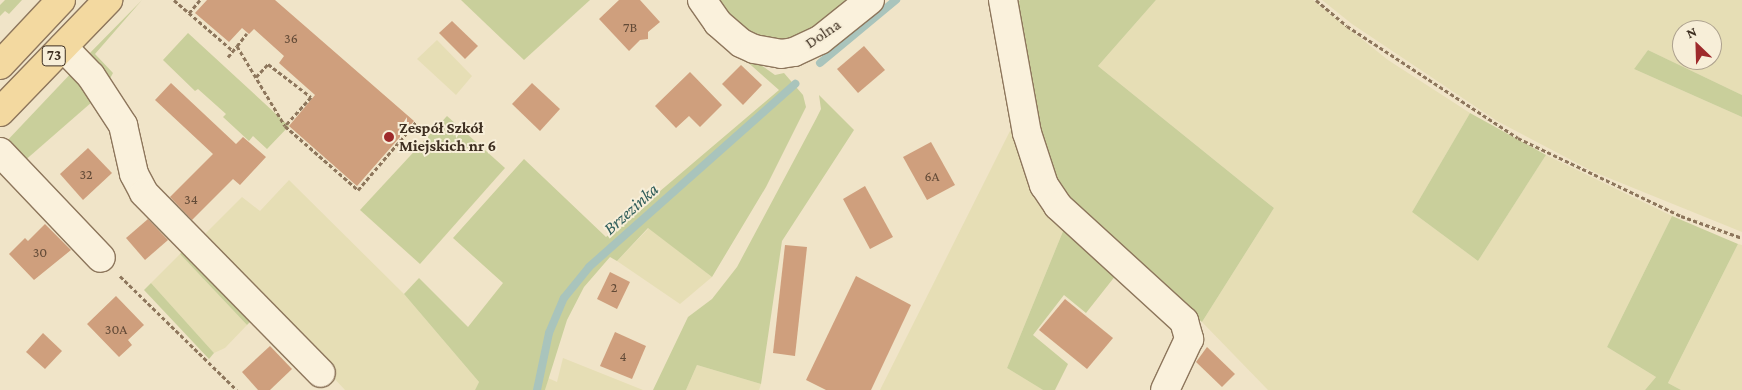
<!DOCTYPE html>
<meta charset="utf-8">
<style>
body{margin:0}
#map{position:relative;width:1742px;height:390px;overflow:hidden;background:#f0e4c8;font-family:"Crimson Pro",serif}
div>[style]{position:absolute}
.farmland>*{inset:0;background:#e6deb5}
.green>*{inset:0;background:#c9cf9b}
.stream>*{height:8px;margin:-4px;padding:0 4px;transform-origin:4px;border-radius:4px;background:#a9c4bc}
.building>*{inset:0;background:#cf9f7d}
.path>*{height:3px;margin-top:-1.5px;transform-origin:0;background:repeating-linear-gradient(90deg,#8d765c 0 4px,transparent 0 6.5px)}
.roads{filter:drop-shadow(1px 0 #8d765c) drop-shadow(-1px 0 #8d765c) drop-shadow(0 1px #8d765c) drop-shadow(0 -1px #8d765c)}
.minor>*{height:28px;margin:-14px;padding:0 14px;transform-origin:14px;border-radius:14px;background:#faf1dc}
.major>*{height:28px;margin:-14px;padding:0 14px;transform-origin:14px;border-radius:14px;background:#f3d9a0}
.dots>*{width:14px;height:14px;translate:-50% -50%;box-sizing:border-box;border:2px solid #f7eed8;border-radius:50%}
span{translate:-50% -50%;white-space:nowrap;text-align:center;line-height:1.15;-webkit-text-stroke:4px #f7eed8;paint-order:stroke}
.number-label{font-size:14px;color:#624a37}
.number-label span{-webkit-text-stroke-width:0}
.shield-label span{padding:1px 4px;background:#f7eed8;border:1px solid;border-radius:4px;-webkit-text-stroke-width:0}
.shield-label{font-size:15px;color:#3d2e20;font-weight:700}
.street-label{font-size:16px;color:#3d2e20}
.poi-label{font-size:16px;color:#3d2e20;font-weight:700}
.left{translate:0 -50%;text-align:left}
.water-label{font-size:18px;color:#2f5d5a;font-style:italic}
.north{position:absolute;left:1672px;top:20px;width:50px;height:50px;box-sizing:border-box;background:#f7eed8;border:1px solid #ada18e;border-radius:50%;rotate:336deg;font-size:14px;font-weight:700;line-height:20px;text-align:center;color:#3d2e20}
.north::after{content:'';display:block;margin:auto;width:18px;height:22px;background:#9e2a2b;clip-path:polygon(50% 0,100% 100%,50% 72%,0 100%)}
</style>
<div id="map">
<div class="farmland">
<i style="clip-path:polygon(1156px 0,1313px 0,1388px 60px,1470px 113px,1412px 212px,1478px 261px,1546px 155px,1672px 216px,1607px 347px,1656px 377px,1645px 390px,1268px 390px,1202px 322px,1274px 208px,1098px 66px)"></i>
<i style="clip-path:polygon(evenodd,1322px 0,1742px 0,1742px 95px,1648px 50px,1634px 69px,1742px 117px,1742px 232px,1594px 172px,1497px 121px,1352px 24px,1322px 0,1682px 30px,1712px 30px,1712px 60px,1682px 60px,1682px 30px)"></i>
<i style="clip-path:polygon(437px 40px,472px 76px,456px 95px,417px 59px)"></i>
<i style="clip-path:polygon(1013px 125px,1066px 224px,1007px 368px,1043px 390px,880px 390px)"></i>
<i style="clip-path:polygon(289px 180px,404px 294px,479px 382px,475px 390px,345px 390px,229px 266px,200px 239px,242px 197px,260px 211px)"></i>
<i style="clip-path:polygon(649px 228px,712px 277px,680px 304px,617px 261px)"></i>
<i style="clip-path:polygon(1738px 244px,1742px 245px,1742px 390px,1681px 390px,1668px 383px)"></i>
<i style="clip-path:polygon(180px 254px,247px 325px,225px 348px,214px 353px,151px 283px)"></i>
<i style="clip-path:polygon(563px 358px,643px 390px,545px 390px,548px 378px,557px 382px)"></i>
<i style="clip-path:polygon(697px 365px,761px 384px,759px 390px,686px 390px)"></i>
</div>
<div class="green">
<i style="clip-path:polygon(5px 0,22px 0,9px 14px,5px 11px,0 16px,0 5px)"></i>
<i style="clip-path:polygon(142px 0,95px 54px,113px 73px,106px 86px,85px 58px)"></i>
<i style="clip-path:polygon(461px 0,590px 0,524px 60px)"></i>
<i style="clip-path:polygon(709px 0,863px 0,816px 36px,766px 46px)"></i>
<i style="clip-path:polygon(1020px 0,1156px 0,1098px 66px,1274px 208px,1202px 322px,1088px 224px,1042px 164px,1017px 3px)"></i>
<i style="clip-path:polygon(188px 33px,289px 126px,267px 149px,253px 136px,249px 141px,223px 117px,226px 114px,198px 89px,195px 91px,163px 60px)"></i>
<i style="clip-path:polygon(737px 48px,775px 75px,784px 73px,803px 95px,806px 107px,766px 187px,712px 277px,648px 228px,617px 261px,610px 257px,584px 287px,567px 320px,545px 390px,475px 390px,479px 382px,404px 294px,419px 278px,468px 327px,503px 283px,453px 238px,524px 159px,606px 237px,779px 90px,734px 50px)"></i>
<i style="clip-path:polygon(1648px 50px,1742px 95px,1742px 117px,1634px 69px)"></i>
<i style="clip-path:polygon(75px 69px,100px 95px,22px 163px,4px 144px)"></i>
<i style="clip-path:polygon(819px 95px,854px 130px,782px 241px,761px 384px,697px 365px,686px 390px,653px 390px,688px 317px,712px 299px,737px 267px,816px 119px,821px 109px)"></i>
<i style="clip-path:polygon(1470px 113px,1546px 155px,1478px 261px,1412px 212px)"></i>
<i style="clip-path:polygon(447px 116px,505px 168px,420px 264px,360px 210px)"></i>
<i style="clip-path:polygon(1672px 216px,1738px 244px,1668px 383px,1681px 390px,1645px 390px,1656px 377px,1607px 347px)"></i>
<i style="clip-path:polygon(1066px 224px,1116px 275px,1086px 313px,1064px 295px,1033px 335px,1068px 364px,1055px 390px,1043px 390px,1007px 368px)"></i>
<i style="clip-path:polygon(189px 245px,258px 314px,247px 325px,180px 254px)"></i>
<i style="clip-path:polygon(151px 283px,214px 353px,209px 359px,144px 290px)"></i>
</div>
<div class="stream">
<i style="left:820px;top:63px;width:99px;rotate:-39.7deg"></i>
<i style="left:537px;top:390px;width:58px;rotate:-78.1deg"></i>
<i style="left:549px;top:333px;width:38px;rotate:-67deg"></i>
<i style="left:564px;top:298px;width:40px;rotate:-51deg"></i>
<i style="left:589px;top:267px;width:276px;rotate:-41.6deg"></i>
</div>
<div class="building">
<i style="clip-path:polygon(207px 0,275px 0,414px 121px,357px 186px,289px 126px,315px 95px,279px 63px,284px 56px,254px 29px,249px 34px,242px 28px,229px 42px,195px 13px)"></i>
<i style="clip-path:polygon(619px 0,640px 0,660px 22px,648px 32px,648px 39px,640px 40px,629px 51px,599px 19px)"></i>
<i style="clip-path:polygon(452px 21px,478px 46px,465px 59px,439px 33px)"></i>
<i style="clip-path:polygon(864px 46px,885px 70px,858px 93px,837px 69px)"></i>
<i style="clip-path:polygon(741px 65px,762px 85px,743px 105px,722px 84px)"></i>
<i style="clip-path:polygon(690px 72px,722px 105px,700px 127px,689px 116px,676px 128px,655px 106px)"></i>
<i style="clip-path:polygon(171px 83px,236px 144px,243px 137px,266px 157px,240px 185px,233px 179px,192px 220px,170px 197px,213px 154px,155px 100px)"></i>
<i style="clip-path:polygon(532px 83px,560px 109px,540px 131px,512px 104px)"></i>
<i style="clip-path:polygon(931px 142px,955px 185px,927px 200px,903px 157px)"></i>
<i style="clip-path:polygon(88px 148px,112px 173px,83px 200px,60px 174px)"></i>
<i style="clip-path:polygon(865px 186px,893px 237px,870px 249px,843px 199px)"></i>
<i style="clip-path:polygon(148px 219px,168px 240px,145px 260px,126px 238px)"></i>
<i style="clip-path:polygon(45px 224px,71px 250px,34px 280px,9px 254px,25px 238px,28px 241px)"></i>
<i style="clip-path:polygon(785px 245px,807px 247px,795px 356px,773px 353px)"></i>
<i style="clip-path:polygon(610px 272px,630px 282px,617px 309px,597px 299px)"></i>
<i style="clip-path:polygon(856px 276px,911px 305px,871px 390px,826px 390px,806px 380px)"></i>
<i style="clip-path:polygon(116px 296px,144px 325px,128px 340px,132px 345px,119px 357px,87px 324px)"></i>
<i style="clip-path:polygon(1065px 299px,1113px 338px,1087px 369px,1039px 330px)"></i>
<i style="clip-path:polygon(615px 332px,646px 346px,632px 379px,600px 366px)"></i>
<i style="clip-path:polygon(43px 333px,62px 351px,45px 369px,26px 352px)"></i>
<i style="clip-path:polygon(270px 346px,292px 369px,270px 390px,258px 390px,242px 372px)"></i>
<i style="clip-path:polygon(1207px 347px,1235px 374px,1222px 387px,1196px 362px)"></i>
</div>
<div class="path">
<i style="left:174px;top:0;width:78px;rotate:40.8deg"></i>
<i style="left:1316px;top:0;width:40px;rotate:40deg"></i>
<i style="left:1347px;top:26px;width:204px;rotate:33.2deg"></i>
<i style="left:1518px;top:138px;width:181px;rotate:25.6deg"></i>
<i style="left:1681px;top:216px;width:65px;rotate:19.8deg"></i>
<i style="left:189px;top:13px;width:17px;rotate:-50deg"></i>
<i style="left:237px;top:46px;width:16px;rotate:-52deg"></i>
<i style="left:228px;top:57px;width:14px;rotate:-51deg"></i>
<i style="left:237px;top:46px;width:93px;rotate:59deg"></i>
<i style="left:285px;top:126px;width:97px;rotate:41.2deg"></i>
<i style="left:358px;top:190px;width:89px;rotate:-49.5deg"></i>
<i style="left:256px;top:77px;width:18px;rotate:-47deg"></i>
<i style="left:268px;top:64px;width:54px;rotate:37.5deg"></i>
<i style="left:311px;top:97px;width:39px;rotate:132deg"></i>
<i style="left:120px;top:276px;width:163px;rotate:44.3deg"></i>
</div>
<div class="roads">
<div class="minor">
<i style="left:702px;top:0;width:28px;rotate:55deg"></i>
<i style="left:718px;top:23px;width:30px;rotate:41deg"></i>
<i style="left:741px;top:43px;width:14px;rotate:25deg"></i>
<i style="left:754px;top:49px;width:27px;rotate:10deg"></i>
<i style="left:781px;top:54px;width:13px;rotate:-9deg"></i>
<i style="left:794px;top:52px;width:29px;rotate:-25deg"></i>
<i style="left:820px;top:40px;width:64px;rotate:-38.7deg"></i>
<i style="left:1003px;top:0;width:135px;rotate:79.8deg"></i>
<i style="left:1027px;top:133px;width:55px;rotate:71.9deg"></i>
<i style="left:1044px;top:185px;width:25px;rotate:56deg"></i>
<i style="left:1058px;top:206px;width:171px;rotate:42.4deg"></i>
<i style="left:1184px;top:321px;width:19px;rotate:74deg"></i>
<i style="left:1189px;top:339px;width:56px;rotate:115.2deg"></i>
<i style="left:63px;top:47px;width:40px;rotate:46deg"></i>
<i style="left:91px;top:76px;width:59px;rotate:56.9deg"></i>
<i style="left:123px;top:125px;width:50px;rotate:77.3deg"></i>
<i style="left:134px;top:174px;width:21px;rotate:62deg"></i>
<i style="left:144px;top:193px;width:252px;rotate:45.5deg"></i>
<i style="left:0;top:152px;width:146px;rotate:46.4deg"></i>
</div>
<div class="major">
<i style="left:0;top:65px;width:89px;rotate:-46.8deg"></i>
<i style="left:0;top:112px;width:156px;rotate:-46deg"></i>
</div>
</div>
<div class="dots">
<i style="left:389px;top:137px;background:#9e2a2b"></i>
</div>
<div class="number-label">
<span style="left:630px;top:27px">7B</span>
<span style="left:291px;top:38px">36</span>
<span style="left:86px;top:174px">32</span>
<span style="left:932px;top:176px">6A</span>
<span style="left:191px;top:199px">34</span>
<span style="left:40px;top:252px">30</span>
<span style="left:614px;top:287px">2</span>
<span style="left:116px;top:329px">30A</span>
<span style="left:623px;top:356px">4</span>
</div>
<div class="shield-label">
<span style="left:54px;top:56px">73</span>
</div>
<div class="street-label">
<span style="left:823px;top:34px;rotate:-34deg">Dolna</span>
</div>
<div class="poi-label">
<span class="left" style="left:399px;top:137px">Zespół Szkół<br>Miejskich nr 6</span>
</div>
<div class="water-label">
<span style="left:631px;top:209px;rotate:-42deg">Brzezinka</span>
</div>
<div class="north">N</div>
</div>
